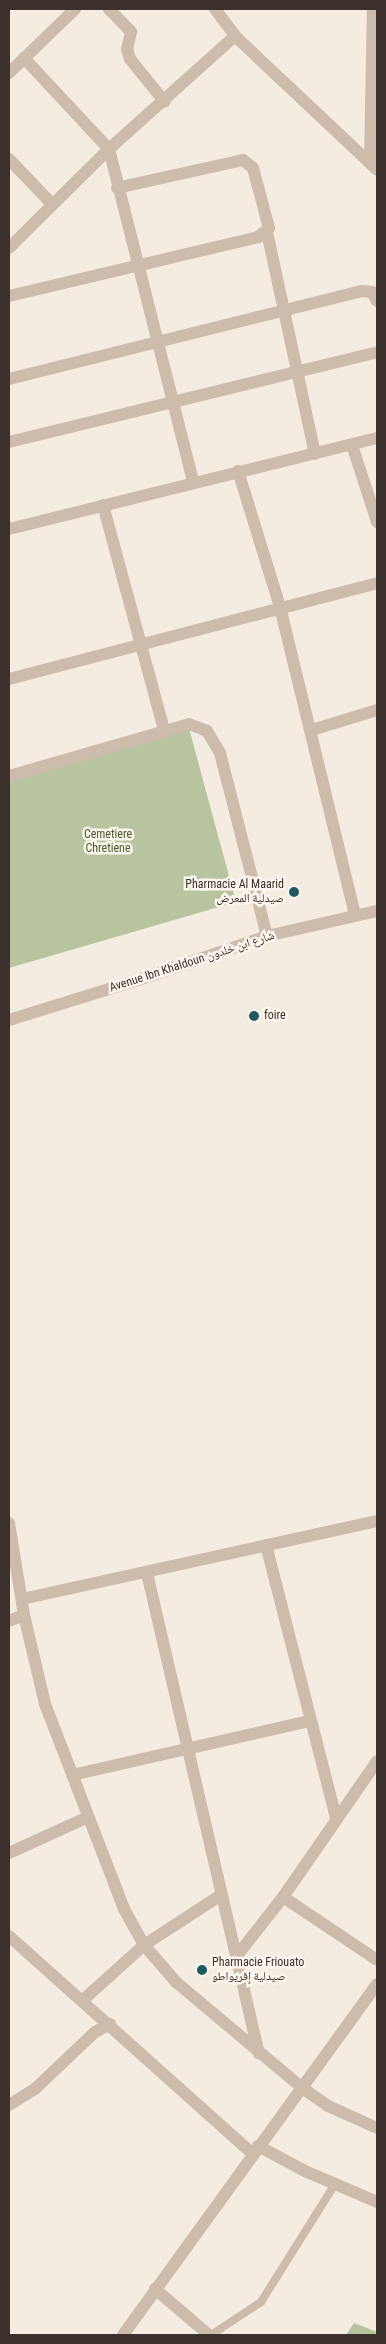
<!DOCTYPE html>
<meta charset="utf-8">
<style>
body{margin:0}
#map{position:relative;width:386px;height:2344px;overflow:hidden;background:#f4ebe1;font-family:"Roboto Condensed","Noto Naskh Arabic",sans-serif}
div>[style]{position:absolute}
.green>*{inset:0;background:#b8c4a0}
.service>*{height:8px;margin:-4px;padding:0 4px;transform-origin:4px;border-radius:4px;background:#cdbbac}
.minor>*{height:12px;margin:-6px;padding:0 6px;transform-origin:6px;border-radius:6px;background:#cdbbac}
.tertiary>*{height:12px;margin:-6px;padding:0 6px;transform-origin:6px;border-radius:6px;background:#cdbbac}
.dots>*{width:14px;height:14px;translate:-50% -50%;box-sizing:border-box;border:2px solid #fbf5ee;border-radius:50%}
span{translate:-50% -50%;white-space:nowrap;text-align:center;line-height:1.15;-webkit-text-stroke:5px #fbf5ee;paint-order:stroke}
.park-label{font-size:12px;color:#4a5a2e}
.poi-label{font-size:12px;color:#3b302b}
.right{translate:-100% -50%;text-align:right}
.left{translate:0 -50%;text-align:left}
.street-label{font-size:12px;color:#3b302b}
.frame{position:absolute;inset:0;border:10px solid #3b302b;pointer-events:none}
</style>
<div id="map">
<div class="green">
<i style="clip-path:polygon(187px 721px,236px 902px,9px 968px,9px 773px)"></i>
<i style="clip-path:polygon(354px 2323px,377px 2332px,377px 2335px,346px 2335px)"></i>
</div>
<div class="service">
<i style="left:211px;top:2335px;width:60px;rotate:-33.4deg"></i>
<i style="left:261px;top:2302px;width:139px;rotate:-57.9deg"></i>
</div>
<div class="minor">
<i style="left:109px;top:9px;width:32px;rotate:46deg"></i>
<i style="left:131px;top:32px;width:17px;rotate:103deg"></i>
<i style="left:127px;top:49px;width:10px;rotate:73deg"></i>
<i style="left:130px;top:59px;width:55px;rotate:50.9deg"></i>
<i style="left:215px;top:9px;width:34px;rotate:53deg"></i>
<i style="left:235px;top:36px;width:195px;rotate:43.3deg"></i>
<i style="left:24px;top:58px;width:125px;rotate:47deg"></i>
<i style="left:109px;top:149px;width:343px;rotate:75.8deg"></i>
<i style="left:9px;top:73px;width:92px;rotate:-44.1deg"></i>
<i style="left:9px;top:159px;width:62px;rotate:46.3deg"></i>
<i style="left:370px;top:162px;width:153px;rotate:-88.9deg"></i>
<i style="left:267px;top:232px;width:227px;rotate:77.8deg"></i>
<i style="left:9px;top:248px;width:141px;rotate:-44.7deg"></i>
<i style="left:109px;top:149px;width:169px;rotate:-41.9deg"></i>
<i style="left:9px;top:296px;width:256px;rotate:-13.3deg"></i>
<i style="left:258px;top:237px;width:14px;rotate:-39deg"></i>
<i style="left:269px;top:228px;width:62px;rotate:-104.9deg"></i>
<i style="left:253px;top:168px;width:13px;rotate:-141deg"></i>
<i style="left:243px;top:160px;width:129px;rotate:167.5deg"></i>
<i style="left:9px;top:379px;width:363px;rotate:-14deg"></i>
<i style="left:361px;top:291px;width:11px;rotate:5deg"></i>
<i style="left:372px;top:292px;width:10px;rotate:61deg"></i>
<i style="left:9px;top:442px;width:379px;rotate:-13.7deg"></i>
<i style="left:352px;top:445px;width:81px;rotate:72deg"></i>
<i style="left:238px;top:471px;width:142px;rotate:72.8deg"></i>
<i style="left:280px;top:607px;width:316px;rotate:76.3deg"></i>
<i style="left:103px;top:505px;width:233px;rotate:74.8deg"></i>
<i style="left:9px;top:529px;width:379px;rotate:-13.9deg"></i>
<i style="left:9px;top:679px;width:380px;rotate:-14.6deg"></i>
<i style="left:312px;top:730px;width:68px;rotate:-17.1deg"></i>
<i style="left:9px;top:776px;width:187px;rotate:-16.1deg"></i>
<i style="left:189px;top:724px;width:19px;rotate:21deg"></i>
<i style="left:207px;top:731px;width:26px;rotate:59deg"></i>
<i style="left:220px;top:753px;width:189px;rotate:75.6deg"></i>
<i style="left:9px;top:1523px;width:93px;rotate:80.7deg"></i>
<i style="left:24px;top:1615px;width:91px;rotate:76.7deg"></i>
<i style="left:45px;top:1704px;width:220px;rotate:68.9deg"></i>
<i style="left:124px;top:1909px;width:41px;rotate:60.9deg"></i>
<i style="left:144px;top:1945px;width:49px;rotate:49.1deg"></i>
<i style="left:176px;top:1982px;width:163px;rotate:40deg"></i>
<i style="left:301px;top:2087px;width:33px;rotate:35deg"></i>
<i style="left:328px;top:2106px;width:54px;rotate:24.2deg"></i>
<i style="left:266px;top:1545px;width:282px;rotate:75.6deg"></i>
<i style="left:147px;top:1573px;width:493px;rotate:76.9deg"></i>
<i style="left:22px;top:1599px;width:363px;rotate:-12.4deg"></i>
<i style="left:9px;top:1621px;width:16px;rotate:-22deg"></i>
<i style="left:72px;top:1775px;width:244px;rotate:-12.8deg"></i>
<i style="left:9px;top:1853px;width:87px;rotate:-24.5deg"></i>
<i style="left:283px;top:1897px;width:113px;rotate:33.8deg"></i>
<i style="left:9px;top:1936px;width:327px;rotate:41.8deg"></i>
<i style="left:236px;top:1957px;width:76px;rotate:-51.9deg"></i>
<i style="left:283px;top:1897px;width:165px;rotate:-55.3deg"></i>
<i style="left:83px;top:2000px;width:82px;rotate:-42deg"></i>
<i style="left:144px;top:1945px;width:92px;rotate:-33deg"></i>
<i style="left:9px;top:2105px;width:32px;rotate:-32deg"></i>
<i style="left:36px;top:2088px;width:81px;rotate:-43.5deg"></i>
<i style="left:95px;top:2032px;width:17px;rotate:-28deg"></i>
<i style="left:258px;top:2146px;width:53px;rotate:28deg"></i>
<i style="left:305px;top:2171px;width:78px;rotate:23.3deg"></i>
<i style="left:155px;top:2289px;width:71px;rotate:40.4deg"></i>
<i style="left:123px;top:2335px;width:433px;rotate:-54.1deg"></i>
</div>
<div class="tertiary">
<i style="left:9px;top:1020px;width:135px;rotate:-17.2deg"></i>
<i style="left:138px;top:980px;width:136px;rotate:-18.8deg"></i>
<i style="left:267px;top:936px;width:113px;rotate:-12.8deg"></i>
</div>
<div class="dots">
<i style="left:294px;top:892px;background:#1f5a5e"></i>
<i style="left:254px;top:1016px;background:#1f5a5e"></i>
<i style="left:202px;top:1970px;background:#1f5a5e"></i>
</div>
<div class="park-label">
<span style="left:108px;top:842px">Cemetiere<br>Chretiene</span>
</div>
<div class="poi-label">
<span class="right" style="left:284px;top:892px">Pharmacie Al Maarid<br>صيدلية المعرض</span>
<span class="left" style="left:264px;top:1016px">foire</span>
<span class="left" style="left:212px;top:1970px">Pharmacie Friouato<br>صيدلية إفريواطو</span>
</div>
<div class="street-label">
<span style="left:192px;top:962px;rotate:-18deg">Avenue Ibn Khaldoun شارع ابن خلدون</span>
</div>
<div class="frame"></div>
</div>
